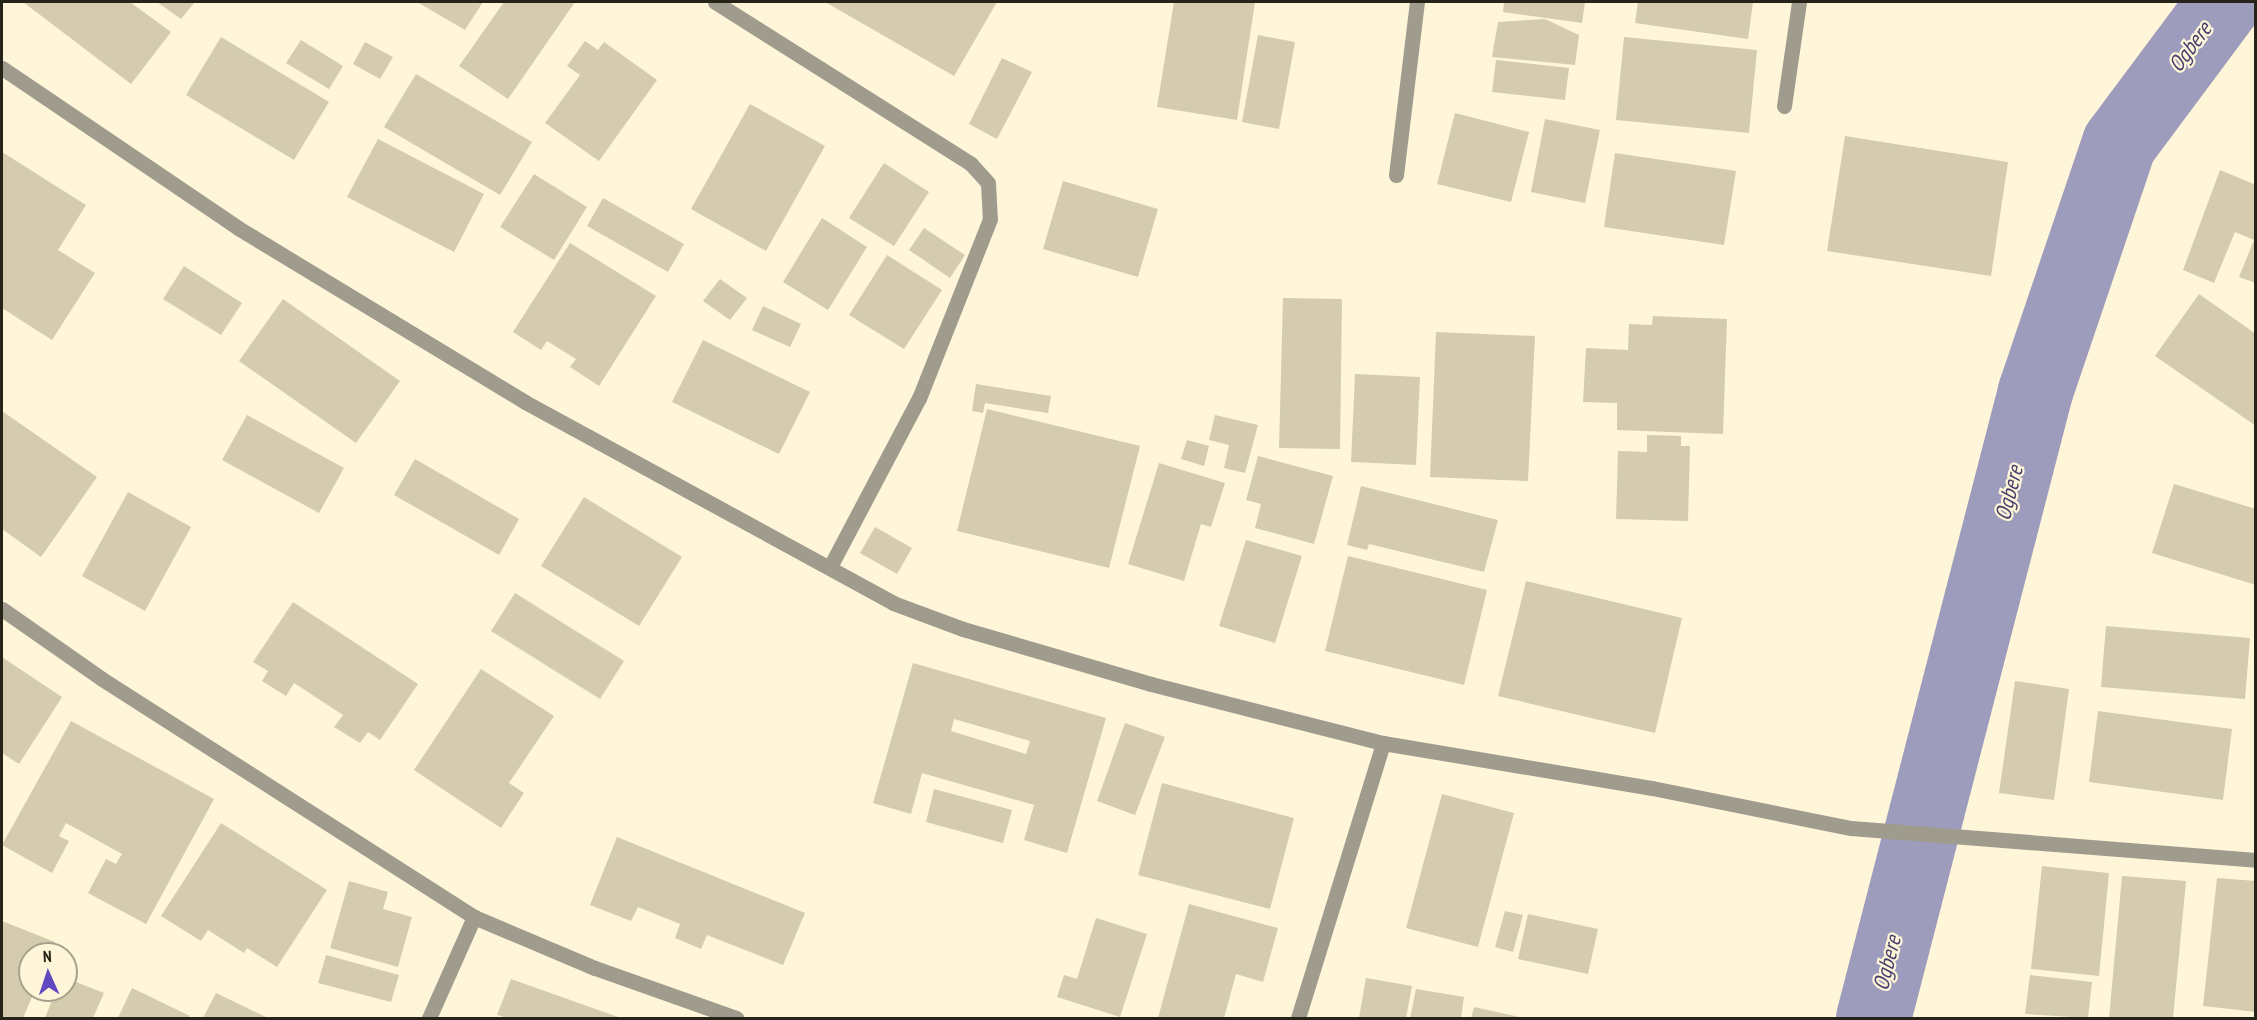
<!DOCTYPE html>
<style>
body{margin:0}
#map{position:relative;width:2257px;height:1020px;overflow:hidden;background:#fff5d9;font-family:"PT Sans Narrow",sans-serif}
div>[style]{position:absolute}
.river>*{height:75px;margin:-37.5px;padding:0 37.5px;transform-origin:37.5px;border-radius:37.5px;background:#9e9cbc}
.building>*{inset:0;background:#d5ccb0}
.street>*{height:15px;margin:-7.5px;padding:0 7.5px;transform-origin:7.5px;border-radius:7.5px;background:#9f9b8d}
span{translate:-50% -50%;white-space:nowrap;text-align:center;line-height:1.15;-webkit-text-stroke:4.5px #fff5d9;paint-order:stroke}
.water-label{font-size:22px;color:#45406e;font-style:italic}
.frame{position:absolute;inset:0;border:3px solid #262318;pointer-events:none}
.north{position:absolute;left:18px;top:942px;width:60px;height:60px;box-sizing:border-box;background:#fff5d9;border:2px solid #a8a18c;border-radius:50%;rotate:357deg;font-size:16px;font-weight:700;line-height:24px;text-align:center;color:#262318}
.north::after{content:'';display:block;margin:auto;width:21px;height:27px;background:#6149c2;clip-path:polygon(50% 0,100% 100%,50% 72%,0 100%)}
</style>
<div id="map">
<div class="river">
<i style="left:1873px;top:1018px;width:648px;rotate:-75.51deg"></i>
<i style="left:2035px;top:391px;width:262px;rotate:-71.3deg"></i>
<i style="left:2119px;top:143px;width:176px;rotate:-53.3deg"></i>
</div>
<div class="building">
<i style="clip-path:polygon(23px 2px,130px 2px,171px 32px,131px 84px)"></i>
<i style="clip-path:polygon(157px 2px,195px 2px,181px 19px)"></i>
<i style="clip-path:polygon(417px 2px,483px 2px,465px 30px)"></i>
<i style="clip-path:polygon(504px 2px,575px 2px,508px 99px,459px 66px)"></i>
<i style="clip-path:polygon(825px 2px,997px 2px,954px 76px)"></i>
<i style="clip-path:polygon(1174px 2px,1255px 2px,1237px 120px,1157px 107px)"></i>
<i style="clip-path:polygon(1504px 2px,1585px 2px,1582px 23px,1503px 12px)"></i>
<i style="clip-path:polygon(1638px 2px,1753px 2px,1748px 39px,1635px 23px)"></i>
<i style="clip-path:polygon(1545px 19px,1579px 35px,1575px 65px,1492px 57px,1498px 22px)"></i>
<i style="clip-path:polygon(1258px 35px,1295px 42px,1279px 129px,1242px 122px)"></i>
<i style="clip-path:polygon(221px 37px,329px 102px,294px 160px,186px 95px)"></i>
<i style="clip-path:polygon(1624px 37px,1757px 50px,1749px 133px,1616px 120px)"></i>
<i style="clip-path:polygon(301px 40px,343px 66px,329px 89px,286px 63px)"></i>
<i style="clip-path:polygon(585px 41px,598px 50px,604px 42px,657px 80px,599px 161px,545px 123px,580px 75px,567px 66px)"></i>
<i style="clip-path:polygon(365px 42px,393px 57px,380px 79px,353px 64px)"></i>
<i style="clip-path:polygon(1002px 58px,1032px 72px,997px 139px,969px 124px)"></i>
<i style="clip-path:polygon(1496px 60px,1569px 68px,1565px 100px,1492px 92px)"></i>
<i style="clip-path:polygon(416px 74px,532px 142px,500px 195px,384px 127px)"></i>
<i style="clip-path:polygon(750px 104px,825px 146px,766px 251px,691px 209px)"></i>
<i style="clip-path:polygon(1455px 113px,1529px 132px,1511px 202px,1437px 184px)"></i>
<i style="clip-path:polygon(1545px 119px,1600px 130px,1585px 203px,1531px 192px)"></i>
<i style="clip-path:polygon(1845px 136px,2008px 162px,1991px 276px,1827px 251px)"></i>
<i style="clip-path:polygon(378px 139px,484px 194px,454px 252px,347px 197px)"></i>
<i style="clip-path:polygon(2px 152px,86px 205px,58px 250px,95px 273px,52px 340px,2px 308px)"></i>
<i style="clip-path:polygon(1615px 153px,1736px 171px,1724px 245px,1604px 227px)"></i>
<i style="clip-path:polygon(884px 163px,929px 192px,894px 246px,849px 218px)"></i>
<i style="clip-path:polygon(2220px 170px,2256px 185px,2256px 283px,2239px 277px,2254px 240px,2235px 232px,2214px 283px,2183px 270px)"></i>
<i style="clip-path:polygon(534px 174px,587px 207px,554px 260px,500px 227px)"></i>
<i style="clip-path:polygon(1063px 181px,1158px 209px,1138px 277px,1043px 249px)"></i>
<i style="clip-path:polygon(603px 198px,684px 244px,668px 272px,587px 226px)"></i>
<i style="clip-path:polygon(822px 218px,867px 247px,828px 310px,783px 282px)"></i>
<i style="clip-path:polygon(924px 228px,965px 255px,950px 278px,909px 250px)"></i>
<i style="clip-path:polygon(570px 243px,656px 296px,599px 386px,570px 367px,576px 359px,547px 341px,541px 350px,513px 332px)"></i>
<i style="clip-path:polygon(887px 255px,942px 290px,904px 349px,849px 315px)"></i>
<i style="clip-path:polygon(184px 266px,242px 303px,221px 335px,163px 299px)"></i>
<i style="clip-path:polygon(720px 279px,747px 298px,730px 320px,703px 301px)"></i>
<i style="clip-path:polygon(2199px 294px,2256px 334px,2256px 426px,2155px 356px)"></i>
<i style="clip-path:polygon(1283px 298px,1342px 299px,1340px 449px,1279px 448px)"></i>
<i style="clip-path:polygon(283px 299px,400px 381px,356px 443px,239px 361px)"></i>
<i style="clip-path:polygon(763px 306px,801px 324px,790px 347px,752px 330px)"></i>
<i style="clip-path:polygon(1653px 316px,1727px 319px,1723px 434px,1617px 430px,1617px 403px,1583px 402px,1586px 348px,1628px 350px,1629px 324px,1652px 325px)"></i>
<i style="clip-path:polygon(1436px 332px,1535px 336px,1528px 481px,1430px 477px)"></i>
<i style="clip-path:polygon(703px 340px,810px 392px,779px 454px,672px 402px)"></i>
<i style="clip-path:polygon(1355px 374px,1420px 377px,1416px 465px,1351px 462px)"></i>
<i style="clip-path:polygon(976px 384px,1051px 396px,1048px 413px,985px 403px,983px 413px,972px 411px)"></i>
<i style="clip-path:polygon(987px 409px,1140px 446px,1109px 568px,957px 531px)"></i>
<i style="clip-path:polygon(2px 411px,97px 477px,41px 557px,2px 529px)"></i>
<i style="clip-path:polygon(247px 415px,344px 468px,319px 513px,222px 460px)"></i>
<i style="clip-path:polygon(1215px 415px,1258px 425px,1245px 473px,1224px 468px,1229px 445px,1209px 440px)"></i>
<i style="clip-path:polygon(1647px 435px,1681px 436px,1681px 446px,1690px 446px,1688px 521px,1616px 519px,1618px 451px,1647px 452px)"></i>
<i style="clip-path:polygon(1187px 440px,1209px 446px,1204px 466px,1181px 459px)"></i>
<i style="clip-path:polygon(1258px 456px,1333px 476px,1314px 544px,1255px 528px,1261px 504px,1246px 500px)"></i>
<i style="clip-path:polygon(415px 459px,519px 519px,499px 555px,394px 495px)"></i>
<i style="clip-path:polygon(1159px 463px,1225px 483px,1211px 527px,1201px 524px,1184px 581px,1128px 564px)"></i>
<i style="clip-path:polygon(2174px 484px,2256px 509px,2256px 585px,2152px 553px)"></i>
<i style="clip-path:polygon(1361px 486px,1498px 520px,1484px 572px,1369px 544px,1367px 550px,1347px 545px)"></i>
<i style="clip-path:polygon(128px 492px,191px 527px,145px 611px,82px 576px)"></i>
<i style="clip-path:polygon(584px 497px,682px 557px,639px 626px,541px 566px)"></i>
<i style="clip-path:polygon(875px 527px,912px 548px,897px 574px,860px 553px)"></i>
<i style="clip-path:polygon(1246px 540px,1302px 556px,1275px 643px,1219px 626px)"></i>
<i style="clip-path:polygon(1348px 556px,1487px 590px,1464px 685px,1325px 651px)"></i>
<i style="clip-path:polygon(1526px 581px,1682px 618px,1655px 733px,1498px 696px)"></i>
<i style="clip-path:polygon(515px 593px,624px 661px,600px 699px,491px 631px)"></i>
<i style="clip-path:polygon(293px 602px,418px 684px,380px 740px,368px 732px,360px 743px,334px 727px,343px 715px,294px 683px,286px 696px,262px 681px,268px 671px,253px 662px)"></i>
<i style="clip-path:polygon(2106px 626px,2250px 638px,2245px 699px,2101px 687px)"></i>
<i style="clip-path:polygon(2px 657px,62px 697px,19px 764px,2px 753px)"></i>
<i style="clip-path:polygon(evenodd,913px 663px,1106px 718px,1067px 853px,1024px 840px,1034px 805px,922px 773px,911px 814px,873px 803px,913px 663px,954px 719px,1030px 741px,1026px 754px,951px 731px,954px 719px)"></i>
<i style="clip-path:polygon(481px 669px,554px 716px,509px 783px,524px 793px,501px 828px,414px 770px)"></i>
<i style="clip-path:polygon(2015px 681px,2069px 689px,2054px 800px,1999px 793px)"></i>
<i style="clip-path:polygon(2098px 711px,2232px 729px,2223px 800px,2089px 782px)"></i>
<i style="clip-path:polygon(71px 721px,214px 799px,146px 924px,88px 893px,106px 859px,116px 864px,122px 854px,66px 823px,59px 836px,69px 841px,52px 873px,2px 845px)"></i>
<i style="clip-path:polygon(1125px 723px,1165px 737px,1135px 815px,1097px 801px)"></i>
<i style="clip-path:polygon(1162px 783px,1294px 818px,1270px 909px,1138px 875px)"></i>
<i style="clip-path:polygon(934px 789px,1012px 810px,1003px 843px,926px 822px)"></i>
<i style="clip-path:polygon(1442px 794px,1514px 813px,1478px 947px,1406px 928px)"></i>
<i style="clip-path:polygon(221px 823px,327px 890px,277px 967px,247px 948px,244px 953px,208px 930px,201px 941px,161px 916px)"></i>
<i style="clip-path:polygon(617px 837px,805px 913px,783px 965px,707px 935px,701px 949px,675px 938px,680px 924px,638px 907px,631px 921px,590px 905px)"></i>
<i style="clip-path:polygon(2042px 866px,2109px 873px,2099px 976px,2031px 969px)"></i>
<i style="clip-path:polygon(2122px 876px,2186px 881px,2173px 1018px,2109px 1018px)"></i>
<i style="clip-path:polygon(2217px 878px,2256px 881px,2256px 1012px,2203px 1006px)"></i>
<i style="clip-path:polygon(349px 881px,388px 892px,383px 909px,412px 917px,398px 967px,330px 948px)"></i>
<i style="clip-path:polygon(1189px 904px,1278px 928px,1263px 982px,1236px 974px,1224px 1018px,1158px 1018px)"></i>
<i style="clip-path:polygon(1505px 911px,1523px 915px,1513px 952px,1495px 947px)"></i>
<i style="clip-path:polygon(1528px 914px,1598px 929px,1588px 974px,1518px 959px)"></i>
<i style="clip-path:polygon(1096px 918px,1147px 934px,1120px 1017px,1057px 997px,1064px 975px,1077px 979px)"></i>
<i style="clip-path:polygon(2px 921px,55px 942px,50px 954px,30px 954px,30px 990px,35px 990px,23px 1018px,2px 1018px)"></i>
<i style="clip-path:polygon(326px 955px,399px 975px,391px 1002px,318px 983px)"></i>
<i style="clip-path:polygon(2030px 975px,2092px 982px,2088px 1018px,2025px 1014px)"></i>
<i style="clip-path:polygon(66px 978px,104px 993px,93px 1018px,45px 1018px,56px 990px,66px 990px)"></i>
<i style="clip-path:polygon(1366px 978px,1412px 986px,1406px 1018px,1359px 1018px)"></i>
<i style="clip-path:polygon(511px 979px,621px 1018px,508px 1018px,497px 1015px)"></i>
<i style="clip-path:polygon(132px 988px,190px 1016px,188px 1018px,118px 1018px)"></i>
<i style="clip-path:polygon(1416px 989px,1464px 997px,1461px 1018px,1410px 1018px)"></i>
<i style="clip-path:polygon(216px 993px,268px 1018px,203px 1018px)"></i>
<i style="clip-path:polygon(1474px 1007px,1524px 1018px,1471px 1018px)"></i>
</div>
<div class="street">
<i style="left:715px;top:2px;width:303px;rotate:32.3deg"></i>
<i style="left:971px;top:164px;width:25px;rotate:48deg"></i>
<i style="left:988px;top:183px;width:36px;rotate:87deg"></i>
<i style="left:990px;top:219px;width:193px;rotate:111.6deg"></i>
<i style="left:919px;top:398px;width:191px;rotate:117.8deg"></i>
<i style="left:2px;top:68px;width:285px;rotate:34.1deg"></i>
<i style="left:238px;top:228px;width:336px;rotate:31.2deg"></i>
<i style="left:525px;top:402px;width:419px;rotate:28.6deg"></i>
<i style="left:893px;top:603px;width:75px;rotate:20.4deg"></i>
<i style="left:963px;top:629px;width:196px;rotate:16.3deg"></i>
<i style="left:1151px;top:684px;width:239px;rotate:14.3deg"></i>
<i style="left:1383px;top:743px;width:273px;rotate:9.5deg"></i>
<i style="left:1652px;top:788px;width:203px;rotate:11.4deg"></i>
<i style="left:1851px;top:828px;width:406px;rotate:4.5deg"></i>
<i style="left:1784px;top:106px;width:105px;rotate:-81.8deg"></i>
<i style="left:1396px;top:175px;width:174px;rotate:-83.1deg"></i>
<i style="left:2px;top:609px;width:122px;rotate:35deg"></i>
<i style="left:102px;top:679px;width:442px;rotate:32.6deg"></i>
<i style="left:474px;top:917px;width:131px;rotate:22.9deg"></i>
<i style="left:595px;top:968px;width:150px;rotate:19.5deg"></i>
<i style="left:429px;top:1018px;width:111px;rotate:-66deg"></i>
<i style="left:1298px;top:1018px;width:288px;rotate:-72.8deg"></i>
</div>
<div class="water-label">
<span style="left:2190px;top:47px;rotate:-53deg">Ogbere</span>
<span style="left:2009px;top:493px;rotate:-76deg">Ogbere</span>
<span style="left:1887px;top:963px;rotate:-76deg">Ogbere</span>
</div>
<div class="frame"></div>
<div class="north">N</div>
</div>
